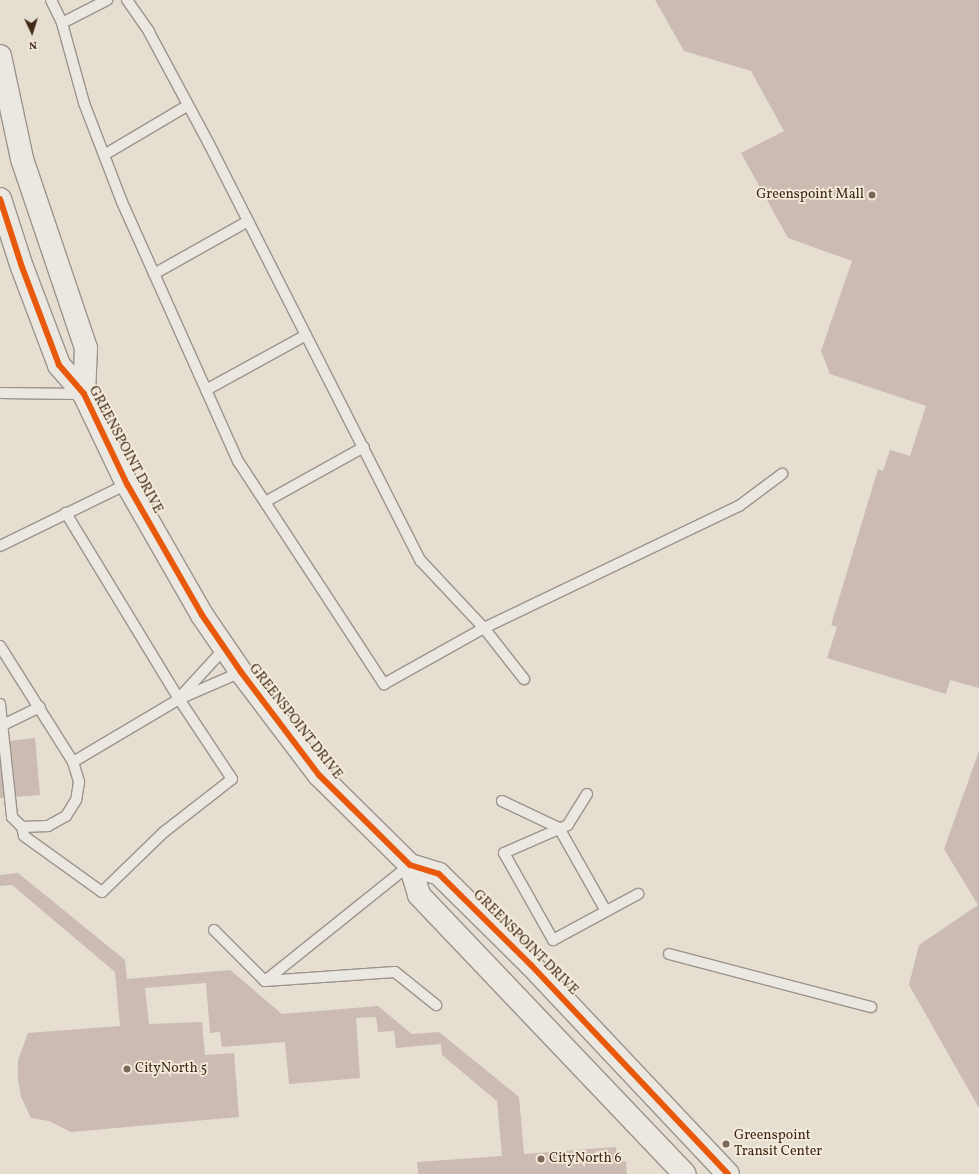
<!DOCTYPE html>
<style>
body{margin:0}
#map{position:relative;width:979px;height:1174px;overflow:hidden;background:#e6ded1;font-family:Vollkorn,serif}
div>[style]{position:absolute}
.building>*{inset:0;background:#cbbbb2}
.roads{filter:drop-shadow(1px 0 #9c948b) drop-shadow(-1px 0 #9c948b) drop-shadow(0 1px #9c948b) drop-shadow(0 -1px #9c948b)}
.lane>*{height:10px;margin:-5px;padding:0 5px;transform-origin:5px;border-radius:5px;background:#ebe7e1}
.secondary>*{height:22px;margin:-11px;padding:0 11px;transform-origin:11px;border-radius:11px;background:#ebe7e1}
.cycleway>*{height:6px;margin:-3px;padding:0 3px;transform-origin:3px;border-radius:3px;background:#e8590c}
.dots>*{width:11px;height:11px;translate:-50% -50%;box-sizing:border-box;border:2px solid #f4ecdc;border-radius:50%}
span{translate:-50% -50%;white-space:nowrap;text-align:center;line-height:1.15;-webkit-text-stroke:3.5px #f4ecdc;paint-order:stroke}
.poi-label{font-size:14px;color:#422817}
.right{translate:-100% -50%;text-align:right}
.left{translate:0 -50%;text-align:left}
.street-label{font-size:14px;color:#422817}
.north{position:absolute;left:12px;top:12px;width:40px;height:40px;-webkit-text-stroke:3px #f4ecdc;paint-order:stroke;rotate:176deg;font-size:11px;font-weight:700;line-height:16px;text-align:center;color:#422817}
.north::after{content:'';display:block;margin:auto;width:14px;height:18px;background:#422817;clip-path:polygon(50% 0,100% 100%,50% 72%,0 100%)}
</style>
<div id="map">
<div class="building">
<i style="clip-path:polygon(655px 0,979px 0,979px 688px,950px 680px,946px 694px,827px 658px,837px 627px,831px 625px,878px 469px,883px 471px,890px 450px,910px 456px,926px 406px,830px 374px,821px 351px,852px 261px,788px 238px,741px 153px,784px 131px,751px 71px,684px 51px)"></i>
<i style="clip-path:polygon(35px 738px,40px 795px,0 798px,0 742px)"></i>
<i style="clip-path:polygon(979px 751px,979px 1108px,909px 985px,919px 945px,978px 905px,944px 849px)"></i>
<i style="clip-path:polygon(18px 873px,125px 960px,127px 979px,230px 970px,282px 1014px,378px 1006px,412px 1034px,439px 1032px,519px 1097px,524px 1154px,616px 1147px,617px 1162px,626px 1161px,627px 1174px,418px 1174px,417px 1162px,502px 1156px,497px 1101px,442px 1055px,441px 1044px,396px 1048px,394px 1031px,378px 1032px,376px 1017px,356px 1018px,360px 1078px,289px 1084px,285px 1042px,222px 1047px,220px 1032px,210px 1033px,206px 983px,145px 988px,149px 1024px,202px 1022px,205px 1055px,234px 1053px,239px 1117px,71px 1132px,49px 1121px,31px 1118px,21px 1097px,18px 1079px,18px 1060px,28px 1033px,120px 1026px,115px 972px,12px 885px,0 886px,0 875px)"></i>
</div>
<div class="roads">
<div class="lane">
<i style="left:51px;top:0;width:25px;rotate:64deg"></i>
<i style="left:62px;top:23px;width:83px;rotate:74.6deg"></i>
<i style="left:84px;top:103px;width:106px;rotate:69deg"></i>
<i style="left:122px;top:202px;width:284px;rotate:65.9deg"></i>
<i style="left:238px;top:461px;width:267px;rotate:56.8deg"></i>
<i style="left:384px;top:684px;width:115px;rotate:-29.2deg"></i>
<i style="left:484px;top:628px;width:283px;rotate:-25.6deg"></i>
<i style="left:739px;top:506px;width:54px;rotate:-36.7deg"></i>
<i style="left:127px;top:0;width:39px;rotate:55deg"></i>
<i style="left:149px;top:32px;width:125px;rotate:61.8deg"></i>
<i style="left:208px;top:142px;width:470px;rotate:63.1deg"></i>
<i style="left:421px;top:561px;width:92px;rotate:46.8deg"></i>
<i style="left:484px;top:628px;width:65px;rotate:51.9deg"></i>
<i style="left:62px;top:23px;width:51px;rotate:-27.1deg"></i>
<i style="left:104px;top:155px;width:96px;rotate:-30.6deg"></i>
<i style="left:154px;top:274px;width:108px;rotate:-29.4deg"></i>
<i style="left:206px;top:390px;width:114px;rotate:-28.8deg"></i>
<i style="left:0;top:393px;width:82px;rotate:0.7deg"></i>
<i style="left:265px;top:502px;width:113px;rotate:-29.1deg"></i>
<i style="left:0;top:546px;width:141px;rotate:-26deg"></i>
<i style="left:0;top:646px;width:137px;rotate:57.8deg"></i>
<i style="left:73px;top:762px;width:21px;rotate:73deg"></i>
<i style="left:79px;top:782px;width:18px;rotate:99deg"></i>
<i style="left:76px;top:800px;width:19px;rotate:122deg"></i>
<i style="left:66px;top:816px;width:21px;rotate:151deg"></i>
<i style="left:48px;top:826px;width:26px;rotate:178deg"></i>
<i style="left:181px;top:696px;width:65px;rotate:-47.5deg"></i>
<i style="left:0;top:704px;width:114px;rotate:83.9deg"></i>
<i style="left:12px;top:817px;width:14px;rotate:45deg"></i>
<i style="left:22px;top:827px;width:9px;rotate:77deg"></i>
<i style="left:24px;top:836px;width:96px;rotate:35.7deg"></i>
<i style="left:102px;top:892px;width:86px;rotate:-44.1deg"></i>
<i style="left:164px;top:832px;width:86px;rotate:-37.9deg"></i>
<i style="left:232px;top:779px;width:96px;rotate:-123.5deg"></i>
<i style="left:179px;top:699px;width:218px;rotate:-121.3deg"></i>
<i style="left:3px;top:725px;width:41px;rotate:-25.9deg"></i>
<i style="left:73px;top:762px;width:123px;rotate:-30.7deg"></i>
<i style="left:179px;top:699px;width:68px;rotate:-23.5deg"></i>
<i style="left:587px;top:794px;width:36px;rotate:122deg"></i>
<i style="left:568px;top:825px;width:70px;rotate:156.4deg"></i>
<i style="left:504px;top:853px;width:100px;rotate:60.6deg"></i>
<i style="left:553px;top:940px;width:97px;rotate:-28.4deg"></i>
<i style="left:502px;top:801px;width:63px;rotate:25.3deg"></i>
<i style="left:559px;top:828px;width:95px;rotate:60.5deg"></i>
<i style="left:214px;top:930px;width:72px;rotate:45deg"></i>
<i style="left:265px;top:981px;width:130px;rotate:-4deg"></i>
<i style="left:395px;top:972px;width:53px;rotate:38.8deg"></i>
<i style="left:669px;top:954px;width:209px;rotate:14.7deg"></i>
<i style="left:265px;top:981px;width:186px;rotate:-38.7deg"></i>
</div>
<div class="secondary">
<i style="left:0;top:56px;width:105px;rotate:77.9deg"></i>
<i style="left:22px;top:159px;width:200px;rotate:71.3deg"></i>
<i style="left:86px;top:348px;width:46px;rotate:92.5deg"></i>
<i style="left:0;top:199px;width:71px;rotate:72.1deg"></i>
<i style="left:22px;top:267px;width:105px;rotate:69.3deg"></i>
<i style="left:59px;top:365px;width:38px;rotate:49deg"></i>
<i style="left:84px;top:394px;width:100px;rotate:64.5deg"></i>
<i style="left:127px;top:484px;width:151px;rotate:60.2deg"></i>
<i style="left:202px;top:615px;width:69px;rotate:55.6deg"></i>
<i style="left:241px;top:672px;width:129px;rotate:52.9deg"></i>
<i style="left:319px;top:775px;width:128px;rotate:44.7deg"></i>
<i style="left:410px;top:865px;width:30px;rotate:17deg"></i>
<i style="left:439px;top:874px;width:129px;rotate:44.7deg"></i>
<i style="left:531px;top:965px;width:287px;rotate:46.7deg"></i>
<i style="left:410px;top:865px;width:31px;rotate:73deg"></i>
<i style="left:419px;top:895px;width:385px;rotate:46.4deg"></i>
</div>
</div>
<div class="cycleway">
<i style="left:0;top:199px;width:71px;rotate:72.1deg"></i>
<i style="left:22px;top:267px;width:105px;rotate:69.3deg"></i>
<i style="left:59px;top:365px;width:38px;rotate:49deg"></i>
<i style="left:84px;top:394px;width:100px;rotate:64.5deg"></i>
<i style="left:127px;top:484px;width:151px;rotate:60.2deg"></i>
<i style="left:202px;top:615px;width:69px;rotate:55.6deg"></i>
<i style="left:241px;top:672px;width:129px;rotate:52.9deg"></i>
<i style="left:319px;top:775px;width:128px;rotate:44.7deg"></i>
<i style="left:410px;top:865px;width:30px;rotate:17deg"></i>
<i style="left:439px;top:874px;width:129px;rotate:44.7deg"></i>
<i style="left:531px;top:965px;width:287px;rotate:46.7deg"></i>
</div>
<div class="dots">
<i style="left:872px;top:195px;background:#7b6858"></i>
<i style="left:127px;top:1069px;background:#7b6858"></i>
<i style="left:726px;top:1144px;background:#7b6858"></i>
<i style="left:541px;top:1159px;background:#7b6858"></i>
</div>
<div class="poi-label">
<span class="right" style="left:864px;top:195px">Greenspoint Mall</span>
<span class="left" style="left:135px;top:1069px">CityNorth 5</span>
<span class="left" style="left:734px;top:1144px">Greenspoint<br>Transit Center</span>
<span class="left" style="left:549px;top:1159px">CityNorth 6</span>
</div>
<div class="street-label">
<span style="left:125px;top:450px;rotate:62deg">GREENSPOINT DRIVE</span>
<span style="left:295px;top:722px;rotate:52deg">GREENSPOINT DRIVE</span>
<span style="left:525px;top:943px;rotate:45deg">GREENSPOINT DRIVE</span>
</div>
<div class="north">N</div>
</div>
